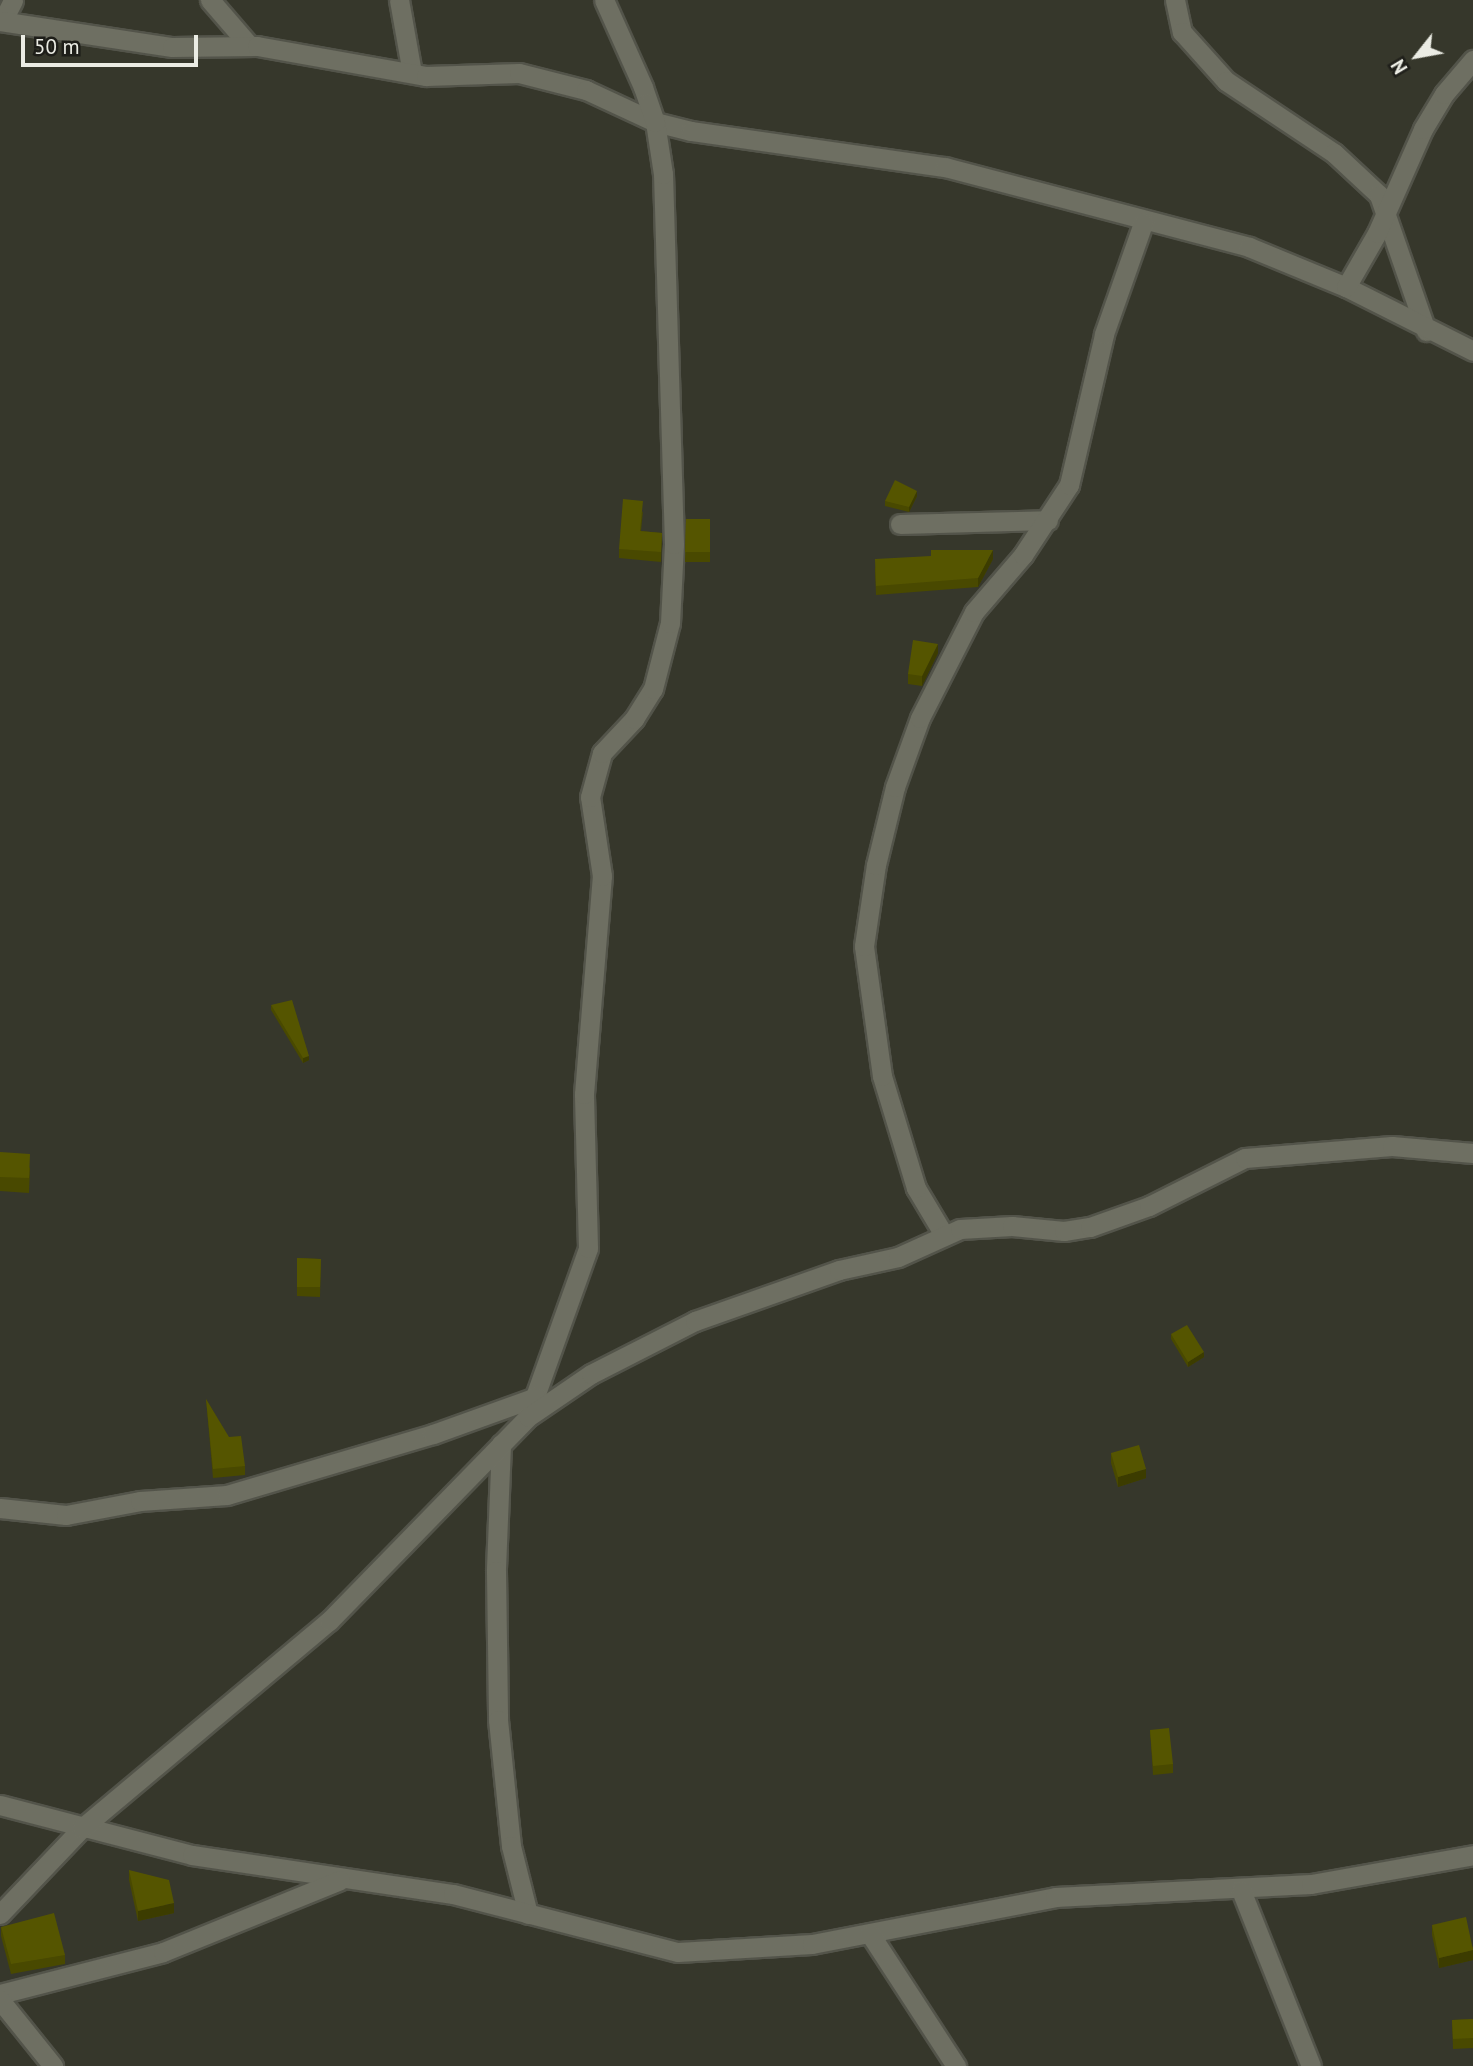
<!DOCTYPE html>
<style>
body{margin:0}
#map{position:relative;width:1473px;height:2066px;overflow:hidden;background:#36372b;font-family:"PT Sans",sans-serif}
div>[style]{position:absolute}
.roads{filter:drop-shadow(2px 0 #53544a) drop-shadow(-2px 0 #53544a) drop-shadow(0 2px #53544a) drop-shadow(0 -2px #53544a)}
.minor>*{height:19px;margin:-9.5px;padding:0 9.5px;transform-origin:9.5px;border-radius:9.5px;background:#6e6f62}
.wall>*{inset:0;background:#494900}
.shaded-wall>*{inset:0;background:#3c3c00}
.building>*{inset:0;background:#550}
span{translate:-50% -50%;white-space:nowrap;text-align:center;line-height:1.15;-webkit-text-stroke:6px #1e1e19;paint-order:stroke}
.north{position:absolute;left:1382px;top:21px;width:70px;height:70px;-webkit-text-stroke:5px #1e1e19;paint-order:stroke;rotate:239deg;font-size:19px;font-weight:700;line-height:28px;text-align:center;color:#ebece4}
.north::after{content:'';display:block;margin:auto;width:24px;height:32px;background:#ebece4;clip-path:polygon(50% 0,100% 100%,50% 72%,0 100%)}
.scale{position:absolute;left:21px;top:35px;width:177px;height:32px;box-sizing:border-box;border:4px solid #ebece4;border-top:0;padding-left:9px;font-size:21px;line-height:24px;white-space:nowrap;color:#ebece4;-webkit-text-stroke:5px #1e1e19;paint-order:stroke}
</style>
<div id="map">
<div class="roads">
<div class="minor">
<i style="left:210px;top:0;width:58px;rotate:49.2deg"></i>
<i style="left:399px;top:0;width:74px;rotate:79.9deg"></i>
<i style="left:1175px;top:0;width:33px;rotate:78deg"></i>
<i style="left:1182px;top:32px;width:66px;rotate:48.1deg"></i>
<i style="left:1226px;top:81px;width:130px;rotate:33.7deg"></i>
<i style="left:1334px;top:153px;width:62px;rotate:43deg"></i>
<i style="left:1379px;top:195px;width:144px;rotate:70.9deg"></i>
<i style="left:3px;top:20px;width:22px;rotate:-63deg"></i>
<i style="left:0;top:21px;width:174px;rotate:8.6deg"></i>
<i style="left:172px;top:47px;width:85px;rotate:-0.7deg"></i>
<i style="left:257px;top:46px;width:172px;rotate:10.1deg"></i>
<i style="left:426px;top:76px;width:93px;rotate:-1.8deg"></i>
<i style="left:519px;top:73px;width:69px;rotate:14.2deg"></i>
<i style="left:586px;top:90px;width:76px;rotate:24.9deg"></i>
<i style="left:655px;top:122px;width:37px;rotate:14deg"></i>
<i style="left:691px;top:131px;width:257px;rotate:8.1deg"></i>
<i style="left:945px;top:167px;width:314px;rotate:14.7deg"></i>
<i style="left:1249px;top:247px;width:105px;rotate:22.4deg"></i>
<i style="left:1346px;top:287px;width:142px;rotate:26.7deg"></i>
<i style="left:1346px;top:287px;width:62px;rotate:-60.1deg"></i>
<i style="left:1377px;top:233px;width:114px;rotate:-66.1deg"></i>
<i style="left:1423px;top:129px;width:41px;rotate:-59deg"></i>
<i style="left:1444px;top:94px;width:45px;rotate:-49.5deg"></i>
<i style="left:900px;top:524px;width:148px;rotate:-1.5deg"></i>
<i style="left:944px;top:1235px;width:55px;rotate:-120.8deg"></i>
<i style="left:916px;top:1188px;width:117px;rotate:-106.9deg"></i>
<i style="left:882px;top:1076px;width:131px;rotate:-97.9deg"></i>
<i style="left:864px;top:946px;width:82px;rotate:-81.6deg"></i>
<i style="left:876px;top:865px;width:80px;rotate:-76.3deg"></i>
<i style="left:895px;top:787px;width:73px;rotate:-70.1deg"></i>
<i style="left:920px;top:718px;width:119px;rotate:-63deg"></i>
<i style="left:974px;top:612px;width:75px;rotate:-49.3deg"></i>
<i style="left:1023px;top:555px;width:84px;rotate:-56.7deg"></i>
<i style="left:1069px;top:485px;width:155px;rotate:-76.9deg"></i>
<i style="left:1104px;top:334px;width:118px;rotate:-70.6deg"></i>
<i style="left:528px;top:1416px;width:178px;rotate:-70.3deg"></i>
<i style="left:588px;top:1248px;width:154px;rotate:-91.5deg"></i>
<i style="left:584px;top:1094px;width:219px;rotate:-85.3deg"></i>
<i style="left:602px;top:876px;width:80px;rotate:-98.6deg"></i>
<i style="left:590px;top:797px;width:46px;rotate:-74.7deg"></i>
<i style="left:602px;top:753px;width:47px;rotate:-46.7deg"></i>
<i style="left:634px;top:719px;width:36px;rotate:-58deg"></i>
<i style="left:653px;top:689px;width:68px;rotate:-75.6deg"></i>
<i style="left:670px;top:623px;width:79px;rotate:-87.1deg"></i>
<i style="left:674px;top:544px;width:370px;rotate:-91.7deg"></i>
<i style="left:663px;top:174px;width:53px;rotate:-98.7deg"></i>
<i style="left:655px;top:122px;width:37px;rotate:-109deg"></i>
<i style="left:643px;top:87px;width:95px;rotate:-114.1deg"></i>
<i style="left:501px;top:1444px;width:127px;rotate:92.3deg"></i>
<i style="left:496px;top:1571px;width:149px;rotate:89.2deg"></i>
<i style="left:498px;top:1720px;width:127px;rotate:84.1deg"></i>
<i style="left:511px;top:1846px;width:70px;rotate:76deg"></i>
<i style="left:0;top:1508px;width:66px;rotate:6.1deg"></i>
<i style="left:66px;top:1515px;width:75px;rotate:-10.7deg"></i>
<i style="left:140px;top:1501px;width:87px;rotate:-3.9deg"></i>
<i style="left:227px;top:1495px;width:215px;rotate:-16.5deg"></i>
<i style="left:433px;top:1434px;width:109px;rotate:-19.8deg"></i>
<i style="left:0;top:1805px;width:198px;rotate:14.6deg"></i>
<i style="left:192px;top:1855px;width:264px;rotate:8.5deg"></i>
<i style="left:453px;top:1894px;width:232px;rotate:14.5deg"></i>
<i style="left:678px;top:1952px;width:134px;rotate:-3.4deg"></i>
<i style="left:812px;top:1944px;width:248px;rotate:-10.9deg"></i>
<i style="left:1055px;top:1897px;width:256px;rotate:-2.9deg"></i>
<i style="left:1311px;top:1884px;width:165px;rotate:-10.1deg"></i>
<i style="left:1241px;top:1890px;width:189px;rotate:68.3deg"></i>
<i style="left:0;top:1914px;width:119px;rotate:-46.4deg"></i>
<i style="left:82px;top:1828px;width:322px;rotate:-40deg"></i>
<i style="left:329px;top:1621px;width:285px;rotate:-45.7deg"></i>
<i style="left:528px;top:1417px;width:76px;rotate:-34.3deg"></i>
<i style="left:591px;top:1374px;width:117px;rotate:-27deg"></i>
<i style="left:695px;top:1321px;width:153px;rotate:-19.5deg"></i>
<i style="left:839px;top:1270px;width:60px;rotate:-12.4deg"></i>
<i style="left:898px;top:1257px;width:68px;rotate:-24.3deg"></i>
<i style="left:960px;top:1229px;width:52px;rotate:-3.3deg"></i>
<i style="left:1012px;top:1226px;width:52px;rotate:5.5deg"></i>
<i style="left:1064px;top:1231px;width:26px;rotate:-9deg"></i>
<i style="left:1090px;top:1227px;width:63px;rotate:-19.6deg"></i>
<i style="left:1149px;top:1206px;width:107px;rotate:-26.6deg"></i>
<i style="left:1245px;top:1158px;width:147px;rotate:-4.7deg"></i>
<i style="left:1392px;top:1146px;width:81px;rotate:4.9deg"></i>
<i style="left:870px;top:1934px;width:158px;rotate:56.9deg"></i>
<i style="left:0;top:1994px;width:168px;rotate:-14.4deg"></i>
<i style="left:163px;top:1952px;width:191px;rotate:-22.1deg"></i>
<i style="left:0;top:2000px;width:85px;rotate:51.2deg"></i>
</div>
</div>
<div class="wall">
<i style="clip-path:polygon(917px 496px,909px 512px,885px 506px,885px 501px)"></i>
<i style="clip-path:polygon(643px 511px,641px 531px,662px 533px,661px 562px,619px 558px,619px 549px)"></i>
<i style="clip-path:polygon(686px 519px,710px 519px,710px 562px,685px 562px)"></i>
<i style="clip-path:polygon(993px 559px,978px 587px,876px 595px,875px 568px)"></i>
<i style="clip-path:polygon(938px 653px,922px 686px,908px 684px,908px 674px)"></i>
<i style="clip-path:polygon(271px 1005px,309px 1060px,303px 1063px,271px 1010px)"></i>
<i style="clip-path:polygon(0 1152px,30px 1168px,29px 1193px,0 1191px)"></i>
<i style="clip-path:polygon(297px 1258px,321px 1259px,320px 1297px,297px 1296px)"></i>
<i style="clip-path:polygon(1171px 1334px,1204px 1357px,1188px 1367px,1171px 1339px)"></i>
<i style="clip-path:polygon(206px 1399px,245px 1466px,245px 1475px,213px 1478px)"></i>
<i style="clip-path:polygon(1111px 1453px,1146px 1478px,1118px 1487px,1111px 1463px)"></i>
<i style="clip-path:polygon(1150px 1730px,1173px 1764px,1173px 1773px,1153px 1775px)"></i>
<i style="clip-path:polygon(129px 1870px,174px 1913px,138px 1921px,129px 1880px)"></i>
<i style="clip-path:polygon(1432px 1925px,1473px 1947px,1473px 1960px,1439px 1968px,1432px 1935px)"></i>
<i style="clip-path:polygon(1px 1927px,65px 1955px,65px 1964px,11px 1974px,1px 1936px)"></i>
<i style="clip-path:polygon(1473px 2019px,1473px 2048px,1453px 2049px,1452px 2020px)"></i>
</div>
<div class="shaded-wall">
<i style="clip-path:polygon(917px 491px,917px 496px,909px 512px,909px 507px)"></i>
<i style="clip-path:polygon(993px 550px,993px 559px,978px 587px,978px 578px)"></i>
<i style="clip-path:polygon(938px 644px,938px 653px,922px 686px,922px 676px)"></i>
<i style="clip-path:polygon(309px 1056px,309px 1060px,303px 1063px,303px 1058px)"></i>
<i style="clip-path:polygon(1204px 1352px,1204px 1357px,1188px 1367px,1188px 1362px)"></i>
<i style="clip-path:polygon(1146px 1469px,1146px 1478px,1118px 1487px,1118px 1477px)"></i>
<i style="clip-path:polygon(174px 1903px,174px 1913px,138px 1921px,138px 1911px)"></i>
<i style="clip-path:polygon(1473px 1950px,1473px 1960px,1439px 1968px,1439px 1958px)"></i>
</div>
<div class="building">
<i style="clip-path:polygon(895px 480px,917px 491px,909px 507px,885px 501px)"></i>
<i style="clip-path:polygon(623px 499px,643px 501px,640px 531px,662px 533px,661px 552px,619px 549px)"></i>
<i style="clip-path:polygon(686px 519px,710px 519px,710px 552px,685px 552px)"></i>
<i style="clip-path:polygon(931px 550px,993px 550px,978px 578px,876px 586px,875px 559px,931px 556px)"></i>
<i style="clip-path:polygon(913px 640px,938px 644px,922px 676px,908px 674px)"></i>
<i style="clip-path:polygon(292px 1000px,309px 1056px,303px 1058px,271px 1005px)"></i>
<i style="clip-path:polygon(0 1152px,30px 1154px,29px 1178px,0 1177px)"></i>
<i style="clip-path:polygon(297px 1258px,321px 1259px,320px 1287px,297px 1287px)"></i>
<i style="clip-path:polygon(1187px 1325px,1204px 1352px,1188px 1362px,1171px 1334px)"></i>
<i style="clip-path:polygon(206px 1399px,229px 1437px,241px 1436px,245px 1466px,213px 1469px)"></i>
<i style="clip-path:polygon(1139px 1445px,1146px 1469px,1118px 1477px,1111px 1453px)"></i>
<i style="clip-path:polygon(1169px 1728px,1173px 1764px,1153px 1766px,1150px 1730px)"></i>
<i style="clip-path:polygon(129px 1870px,169px 1880px,174px 1903px,138px 1911px)"></i>
<i style="clip-path:polygon(54px 1913px,65px 1955px,11px 1964px,1px 1927px)"></i>
<i style="clip-path:polygon(1466px 1917px,1473px 1950px,1439px 1958px,1432px 1925px)"></i>
<i style="clip-path:polygon(1473px 2019px,1473px 2038px,1453px 2039px,1452px 2020px)"></i>
</div>
<div class="north">N</div>
<div class="scale">50 m</div>
</div>
